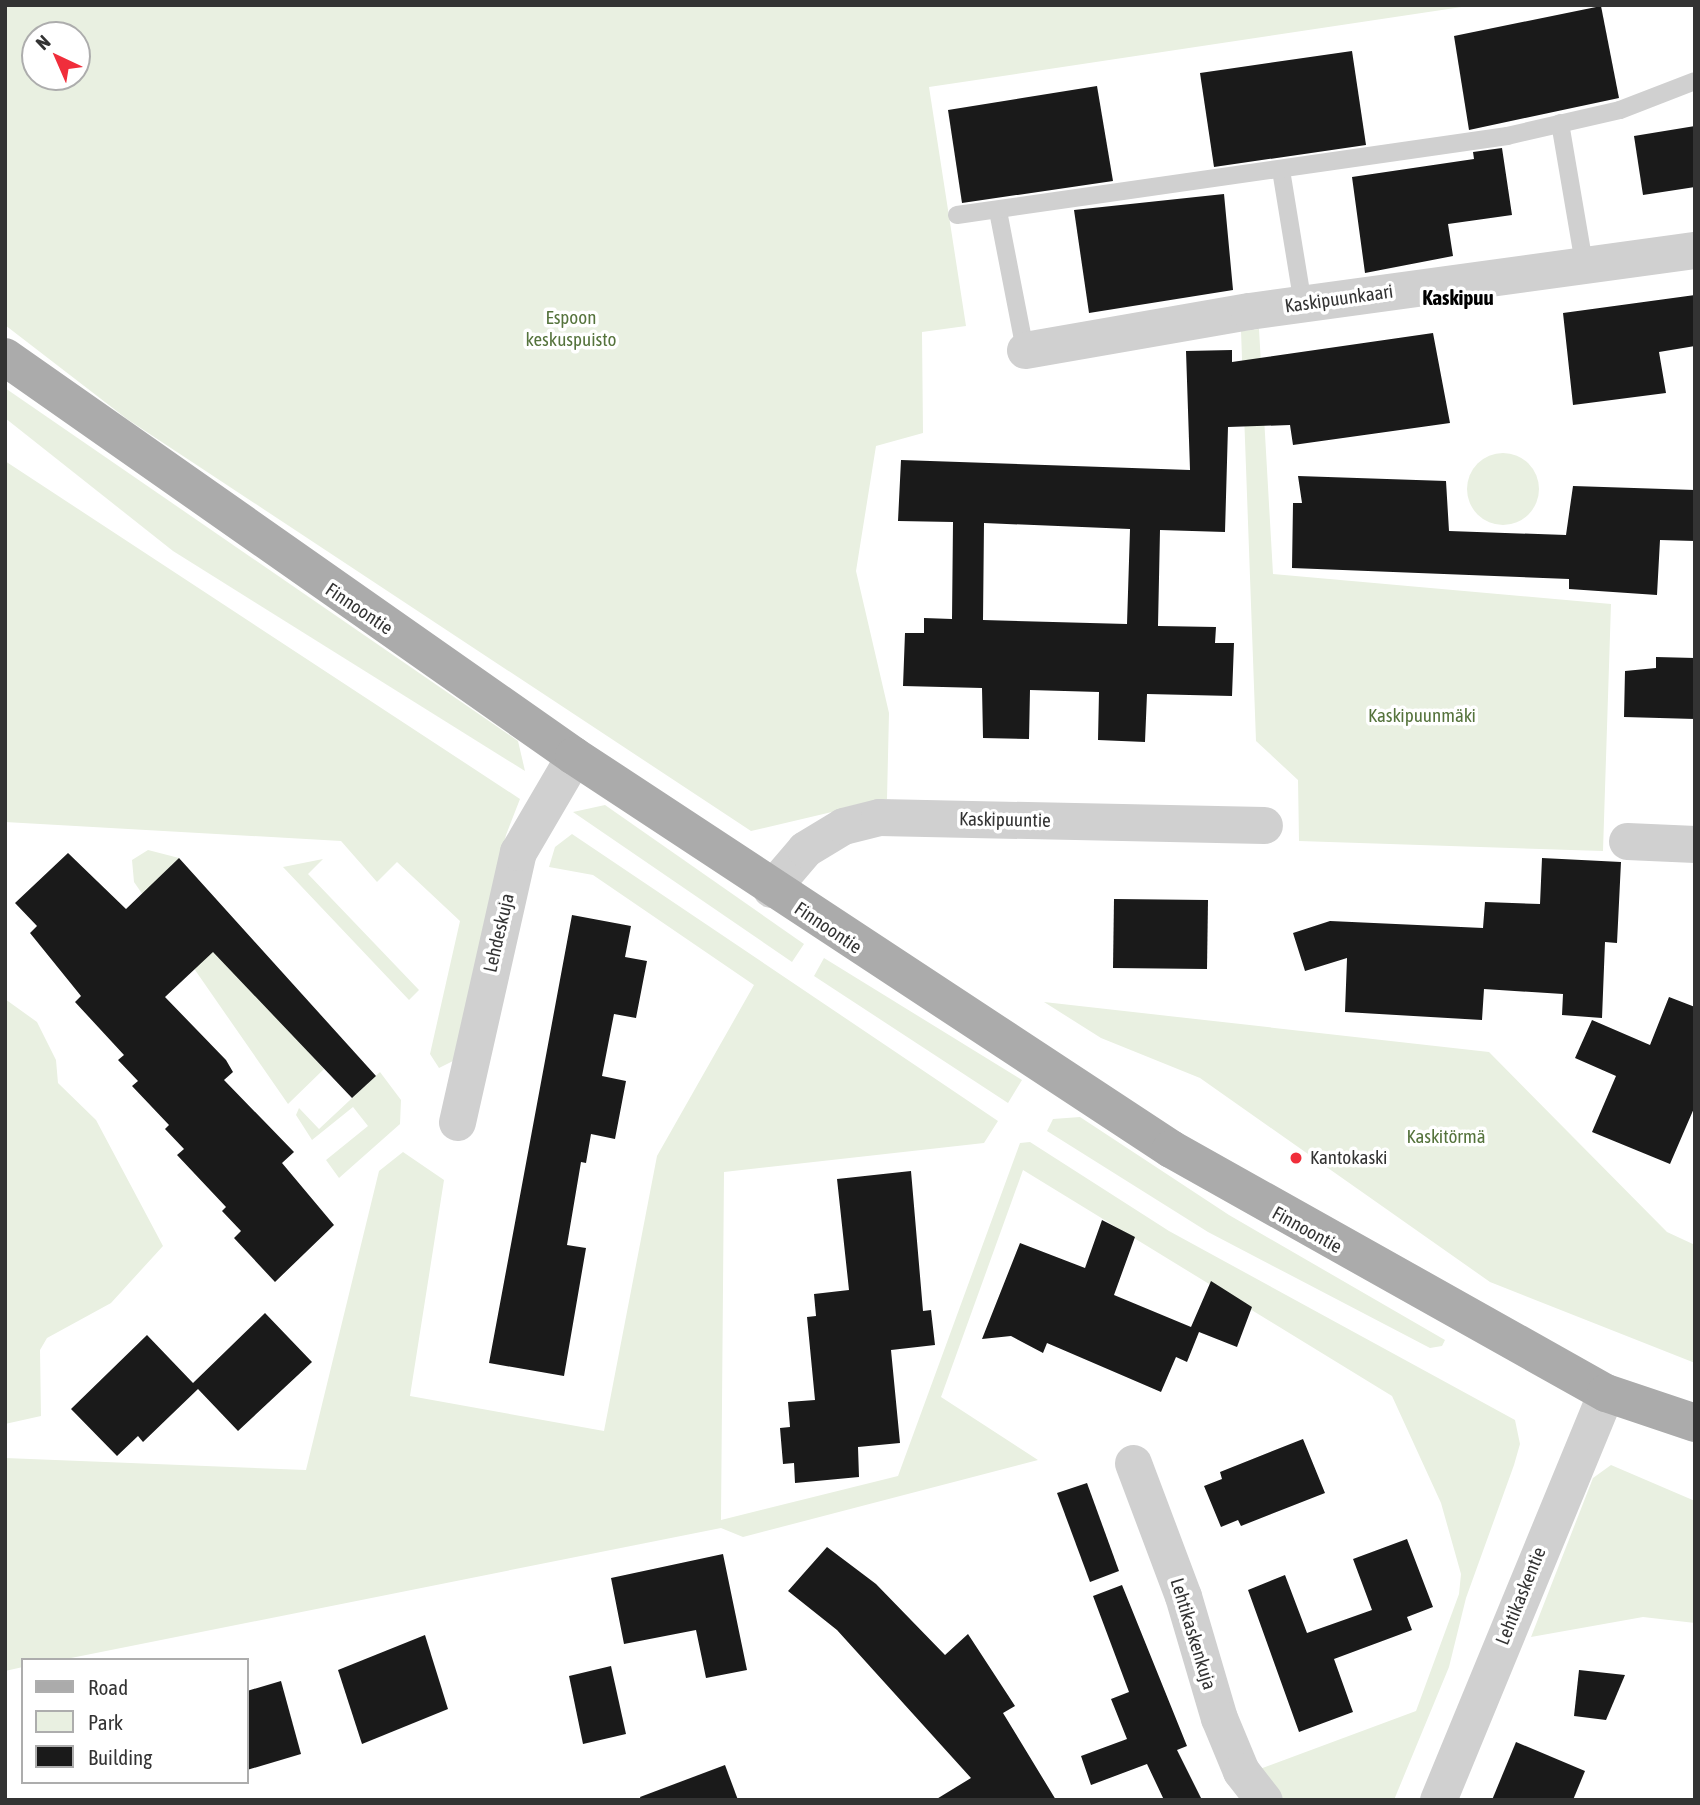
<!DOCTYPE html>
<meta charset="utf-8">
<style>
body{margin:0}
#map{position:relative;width:1700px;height:1805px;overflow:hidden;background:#fff;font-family:"Asap Condensed",sans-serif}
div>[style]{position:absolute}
.green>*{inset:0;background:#e9f0e1}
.round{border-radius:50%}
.building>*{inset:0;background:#1a1a1a}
.service>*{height:18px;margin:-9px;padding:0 9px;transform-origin:9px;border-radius:9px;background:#d0d0d0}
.minor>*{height:37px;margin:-18.5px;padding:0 18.5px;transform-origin:18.5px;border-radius:18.5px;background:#d0d0d0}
.primary>*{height:38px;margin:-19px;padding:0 19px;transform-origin:19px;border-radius:19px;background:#ababab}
.dots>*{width:19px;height:19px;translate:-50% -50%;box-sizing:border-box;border:4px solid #fff;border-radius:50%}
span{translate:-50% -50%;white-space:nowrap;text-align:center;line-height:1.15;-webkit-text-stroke:7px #fff;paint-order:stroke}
.street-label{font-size:19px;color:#333}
.park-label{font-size:19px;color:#55733c}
.poi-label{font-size:19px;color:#333}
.left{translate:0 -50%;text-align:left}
.neighbourhood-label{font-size:21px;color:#000;font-weight:700}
.frame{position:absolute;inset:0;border:7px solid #333;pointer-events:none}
.legend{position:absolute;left:21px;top:1658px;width:228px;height:126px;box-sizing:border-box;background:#fff;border:2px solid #adadad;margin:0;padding:9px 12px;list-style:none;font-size:21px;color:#333}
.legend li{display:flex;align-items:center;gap:14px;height:35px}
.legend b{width:35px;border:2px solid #adadad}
.north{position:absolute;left:21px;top:21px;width:70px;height:70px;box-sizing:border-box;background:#fff;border:2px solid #adadad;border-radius:50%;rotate:316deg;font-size:19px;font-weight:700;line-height:28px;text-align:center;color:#333}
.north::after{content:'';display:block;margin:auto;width:24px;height:32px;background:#f02e3b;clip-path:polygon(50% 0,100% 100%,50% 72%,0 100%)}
</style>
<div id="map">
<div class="green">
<i style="clip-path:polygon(evenodd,5px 5px,1475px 5px,929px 87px,966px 326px,922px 332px,923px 433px,876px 446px,856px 571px,889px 713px,887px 799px,751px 831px,127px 419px,5px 325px,5px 5px,35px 35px,77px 35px,77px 77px,35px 77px,35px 35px)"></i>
<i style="clip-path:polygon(1259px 329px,1273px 574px,1611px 604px,1603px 851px,1299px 841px,1298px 780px,1256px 741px,1241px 331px)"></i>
<i style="clip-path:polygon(5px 388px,518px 741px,525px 771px,173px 551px,5px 418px)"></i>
<i class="round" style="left:1467px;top:453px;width:72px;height:72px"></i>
<i style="clip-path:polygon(5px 461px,520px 799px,506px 835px,459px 1058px,439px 1068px,430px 1054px,460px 921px,397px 862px,377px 882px,341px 841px,5px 822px)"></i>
<i style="clip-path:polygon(605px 805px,804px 944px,792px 962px,573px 812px)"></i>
<i style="clip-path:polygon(572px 834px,998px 1121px,984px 1143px,724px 1172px,721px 1520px,898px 1476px,1020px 1143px,1030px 1142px,1169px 1231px,1515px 1420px,1520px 1444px,1514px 1465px,1466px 1598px,1449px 1667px,1394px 1800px,1279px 1800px,1257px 1770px,1416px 1711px,1459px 1594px,1461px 1574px,1441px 1503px,1392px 1396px,1023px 1170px,941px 1397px,1038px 1460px,743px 1537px,721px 1528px,61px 1660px,23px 1660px,23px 1667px,5px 1671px,5px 1458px,306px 1470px,379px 1171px,403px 1152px,444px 1180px,410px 1396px,604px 1431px,657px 1156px,754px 985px,593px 875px,549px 867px,555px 847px)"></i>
<i style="clip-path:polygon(148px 850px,179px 858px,155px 882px,324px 1069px,288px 1104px,134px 882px,132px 860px)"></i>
<i style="clip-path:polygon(323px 859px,308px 874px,419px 990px,409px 1000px,283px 867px)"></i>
<i style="clip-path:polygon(824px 958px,1022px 1080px,1008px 1103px,814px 976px)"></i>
<i style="clip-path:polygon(5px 999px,37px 1022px,56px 1060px,58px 1083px,96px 1120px,163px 1246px,111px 1303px,47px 1338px,40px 1350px,41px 1416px,5px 1424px)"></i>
<i style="clip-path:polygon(1044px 1002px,1489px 1052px,1667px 1232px,1695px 1245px,1695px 1363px,1490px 1282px,1200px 1078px,1101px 1038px)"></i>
<i style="clip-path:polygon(380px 1072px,401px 1100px,400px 1124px,339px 1178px,326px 1160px,368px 1126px,353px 1107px,312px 1140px,296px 1115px,299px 1108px,319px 1129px)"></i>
<i style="clip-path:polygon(1080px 1117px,1229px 1215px,1445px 1340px,1442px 1346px,1430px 1348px,1208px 1232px,1047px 1131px,1053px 1119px)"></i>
<i style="clip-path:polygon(1611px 1465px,1695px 1501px,1695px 1623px,1643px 1617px,1531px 1637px,1593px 1478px)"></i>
</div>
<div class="building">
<i style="clip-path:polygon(1601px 6px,1619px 98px,1469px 130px,1454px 36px)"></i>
<i style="clip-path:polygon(1352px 51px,1366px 145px,1214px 167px,1200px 73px)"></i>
<i style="clip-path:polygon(1097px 86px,1113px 181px,962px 203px,948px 110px)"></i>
<i style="clip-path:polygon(1695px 126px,1695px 187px,1643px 195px,1634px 136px)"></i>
<i style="clip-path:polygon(1502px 148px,1512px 215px,1448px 224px,1453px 256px,1365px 273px,1352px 177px,1474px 159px,1473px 152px)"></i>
<i style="clip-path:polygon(1224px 194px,1233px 290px,1089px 313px,1074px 210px)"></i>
<i style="clip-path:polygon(1695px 295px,1695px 346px,1659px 352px,1666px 393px,1573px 405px,1563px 313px)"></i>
<i style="clip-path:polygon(evenodd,1433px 333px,1450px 423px,1293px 445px,1290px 425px,1228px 427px,1225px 532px,1160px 530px,1158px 626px,1216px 627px,1215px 643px,1234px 643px,1232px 696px,1147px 694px,1145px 742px,1098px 740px,1099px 692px,1030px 690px,1029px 739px,983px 738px,982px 688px,903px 686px,905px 633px,924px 633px,924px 618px,952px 619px,953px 522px,898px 521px,901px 460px,1190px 470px,1186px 351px,1232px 350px,1232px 362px,1433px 333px,984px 523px,1130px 529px,1127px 624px,983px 620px,984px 523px)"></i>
<i style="clip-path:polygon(1298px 476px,1446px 481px,1449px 531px,1566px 535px,1573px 486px,1695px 490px,1695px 541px,1660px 540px,1657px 595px,1569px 589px,1569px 579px,1292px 568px,1293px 503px,1302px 503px)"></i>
<i style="clip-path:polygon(1656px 657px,1695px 658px,1695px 719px,1624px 717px,1625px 671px,1656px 668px)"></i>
<i style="clip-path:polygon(68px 853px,126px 909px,179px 858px,376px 1076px,352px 1098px,213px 952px,165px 997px,226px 1060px,233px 1072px,224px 1080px,294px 1152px,282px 1163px,334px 1225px,275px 1282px,234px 1238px,241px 1231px,222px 1211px,226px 1207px,177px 1155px,184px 1149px,165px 1129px,169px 1125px,132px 1086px,138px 1081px,118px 1060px,124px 1055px,75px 1002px,81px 996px,30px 933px,37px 926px,15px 903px)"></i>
<i style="clip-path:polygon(1542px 858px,1621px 862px,1617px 943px,1605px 942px,1602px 1018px,1562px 1015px,1563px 994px,1484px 989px,1482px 1020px,1345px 1012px,1347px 958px,1305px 971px,1293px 933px,1330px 921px,1483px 928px,1485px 902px,1540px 904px)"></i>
<i style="clip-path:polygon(1114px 899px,1208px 900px,1207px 969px,1113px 968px)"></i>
<i style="clip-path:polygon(572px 915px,631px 926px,625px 957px,647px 961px,636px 1018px,614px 1014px,602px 1076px,626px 1081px,615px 1139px,591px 1134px,586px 1163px,581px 1162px,567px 1245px,586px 1248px,564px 1376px,489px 1363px)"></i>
<i style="clip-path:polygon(1669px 997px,1695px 1007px,1695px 1106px,1670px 1164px,1592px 1132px,1616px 1076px,1575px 1058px,1592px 1020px,1650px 1045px)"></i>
<i style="clip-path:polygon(911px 1171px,923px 1311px,931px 1310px,935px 1345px,891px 1350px,900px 1443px,858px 1447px,859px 1477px,795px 1483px,794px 1463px,783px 1464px,780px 1428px,790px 1427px,788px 1402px,815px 1400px,807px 1317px,816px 1316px,814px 1294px,849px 1290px,837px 1179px)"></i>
<i style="clip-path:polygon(1102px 1220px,1135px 1237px,1114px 1295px,1191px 1327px,1211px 1281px,1252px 1307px,1237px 1347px,1199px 1332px,1187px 1362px,1176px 1357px,1161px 1392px,1047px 1343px,1043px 1353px,1011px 1336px,982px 1339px,1020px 1243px,1085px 1268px)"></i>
<i style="clip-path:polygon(265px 1313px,312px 1362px,238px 1431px,198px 1389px,143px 1442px,138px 1436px,117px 1456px,71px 1409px,147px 1335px,193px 1383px)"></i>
<i style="clip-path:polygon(1303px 1439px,1325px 1493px,1241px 1526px,1238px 1520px,1221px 1527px,1204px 1486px,1222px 1479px,1220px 1472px)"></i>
<i style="clip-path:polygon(1087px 1483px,1119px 1571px,1090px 1582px,1057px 1493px)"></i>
<i style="clip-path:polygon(1407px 1539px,1433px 1607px,1407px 1617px,1412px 1630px,1334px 1659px,1353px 1712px,1299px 1732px,1248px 1590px,1285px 1575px,1307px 1633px,1372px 1610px,1353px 1559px)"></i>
<i style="clip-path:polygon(827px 1547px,876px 1584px,945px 1655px,968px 1634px,1015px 1706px,1003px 1713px,1056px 1800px,935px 1800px,971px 1778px,837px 1630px,788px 1591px)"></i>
<i style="clip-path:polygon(723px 1554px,747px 1670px,706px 1678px,696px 1630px,624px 1644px,611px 1578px)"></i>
<i style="clip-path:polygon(1122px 1585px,1187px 1746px,1177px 1750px,1202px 1800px,1164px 1800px,1147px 1764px,1091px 1785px,1081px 1756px,1127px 1739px,1111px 1699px,1129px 1692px,1093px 1596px)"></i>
<i style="clip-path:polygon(425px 1635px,448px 1709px,362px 1744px,338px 1670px)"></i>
<i style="clip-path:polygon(611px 1666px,626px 1734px,583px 1744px,569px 1676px)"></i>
<i style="clip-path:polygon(1579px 1670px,1625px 1675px,1606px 1720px,1574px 1716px)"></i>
<i style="clip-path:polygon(281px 1681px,301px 1754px,247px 1770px,247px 1691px)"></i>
<i style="clip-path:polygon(1516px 1742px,1585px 1771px,1573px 1800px,1492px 1800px)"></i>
<i style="clip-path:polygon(725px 1765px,738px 1800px,641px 1800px,640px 1797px)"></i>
</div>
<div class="service">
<i style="left:1560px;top:123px;width:142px;rotate:80.3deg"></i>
<i style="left:1281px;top:170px;width:137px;rotate:80.7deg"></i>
<i style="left:998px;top:211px;width:142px;rotate:79deg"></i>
<i style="left:957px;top:215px;width:556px;rotate:-8.17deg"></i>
<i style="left:1507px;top:136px;width:116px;rotate:-13deg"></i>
<i style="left:1620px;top:110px;width:80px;rotate:-21.1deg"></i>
</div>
<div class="minor">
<i style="left:1025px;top:350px;width:227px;rotate:-9.9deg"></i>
<i style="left:1249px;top:311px;width:450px;rotate:-7.8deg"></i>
<i style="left:1627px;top:841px;width:68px;rotate:2.5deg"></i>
<i style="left:771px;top:889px;width:52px;rotate:-49.6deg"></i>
<i style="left:805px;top:849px;width:44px;rotate:-31.2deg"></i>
<i style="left:843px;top:826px;width:37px;rotate:-14deg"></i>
<i style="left:879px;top:817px;width:385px;rotate:1.2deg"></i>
<i style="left:457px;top:1122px;width:277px;rotate:-77.3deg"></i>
<i style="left:518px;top:852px;width:111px;rotate:-59.7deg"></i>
<i style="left:1133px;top:1463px;width:142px;rotate:69.4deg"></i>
<i style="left:1183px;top:1596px;width:127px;rotate:73.6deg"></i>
<i style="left:1219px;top:1718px;width:57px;rotate:67.5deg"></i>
<i style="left:1241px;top:1771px;width:37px;rotate:52deg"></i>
<i style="left:1438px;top:1800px;width:440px;rotate:-67.6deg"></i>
</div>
<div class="primary">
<i style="left:5px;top:357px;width:695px;rotate:35.04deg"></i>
<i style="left:574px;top:756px;width:715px;rotate:33.36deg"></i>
<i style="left:1171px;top:1149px;width:499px;rotate:29.3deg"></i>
<i style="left:1606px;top:1393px;width:94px;rotate:18.6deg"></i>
</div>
<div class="dots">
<i style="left:1296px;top:1158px;background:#f02e3b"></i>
</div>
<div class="street-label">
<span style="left:1339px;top:299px;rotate:-8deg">Kaskipuunkaari</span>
<span style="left:359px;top:609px;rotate:34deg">Finnoontie</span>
<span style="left:1005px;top:820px;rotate:1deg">Kaskipuuntie</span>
<span style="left:828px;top:928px;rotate:34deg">Finnoontie</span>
<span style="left:499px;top:933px;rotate:-77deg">Lehdeskuja</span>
<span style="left:1307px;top:1230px;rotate:29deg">Finnoontie</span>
<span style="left:1521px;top:1596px;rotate:-68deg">Lehtikaskentie</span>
<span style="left:1193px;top:1634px;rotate:73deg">Lehtikaskenkuja</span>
</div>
<div class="park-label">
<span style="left:571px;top:329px">Espoon<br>keskuspuisto</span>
<span style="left:1422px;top:716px">Kaskipuunmäki</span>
<span style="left:1446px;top:1137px">Kaskitörmä</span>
</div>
<div class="poi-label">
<span class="left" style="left:1310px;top:1158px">Kantokaski</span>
</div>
<div class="neighbourhood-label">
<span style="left:1458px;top:297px">Kaskipuu</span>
</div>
<div class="frame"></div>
<ul class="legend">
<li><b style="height:9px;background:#ababab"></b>Road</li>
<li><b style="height:19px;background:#e9f0e1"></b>Park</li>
<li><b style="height:19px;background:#1a1a1a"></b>Building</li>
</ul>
<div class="north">N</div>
</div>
